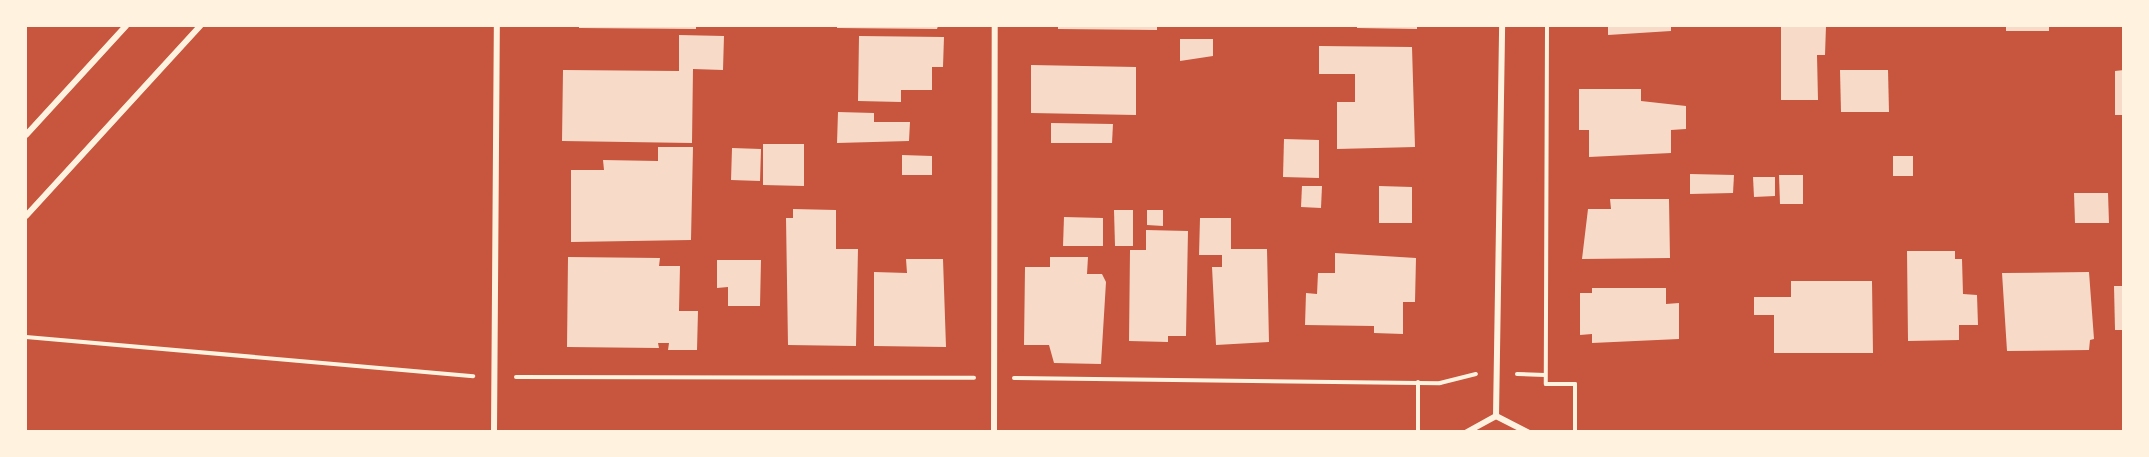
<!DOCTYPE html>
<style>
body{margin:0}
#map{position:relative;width:2149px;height:457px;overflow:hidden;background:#c8553d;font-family:"Roboto Condensed",sans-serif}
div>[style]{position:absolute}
.building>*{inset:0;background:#f7dbc8}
.path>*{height:4px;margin:-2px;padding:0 2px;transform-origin:2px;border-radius:2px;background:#fff3e0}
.minor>*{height:6px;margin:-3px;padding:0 3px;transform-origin:3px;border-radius:3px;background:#fff3e0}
span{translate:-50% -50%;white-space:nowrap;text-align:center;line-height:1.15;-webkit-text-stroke:4.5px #fff3e0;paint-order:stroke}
.frame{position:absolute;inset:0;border:27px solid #fff3e0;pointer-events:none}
</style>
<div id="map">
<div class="building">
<i style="clip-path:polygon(579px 26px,696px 26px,696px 29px,579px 28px)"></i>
<i style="clip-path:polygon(837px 26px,938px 26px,937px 29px,837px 28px)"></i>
<i style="clip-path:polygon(1058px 26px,1157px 26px,1157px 30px,1058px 29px)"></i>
<i style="clip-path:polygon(1357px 26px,1417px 26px,1417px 29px,1357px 28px)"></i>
<i style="clip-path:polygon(1608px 26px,1671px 26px,1671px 31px,1608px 35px)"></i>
<i style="clip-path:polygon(1781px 26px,1826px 26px,1825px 55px,1817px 55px,1818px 100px,1781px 100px)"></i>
<i style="clip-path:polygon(2006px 26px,2049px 26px,2049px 31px,2006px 31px)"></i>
<i style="clip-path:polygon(679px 35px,724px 36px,723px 70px,693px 69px,692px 143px,562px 141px,563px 70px,679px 71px)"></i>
<i style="clip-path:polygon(859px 36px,944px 37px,943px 67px,932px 67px,932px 90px,901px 90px,901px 102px,858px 101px)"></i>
<i style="clip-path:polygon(1180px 39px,1213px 39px,1213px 56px,1180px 61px)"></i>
<i style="clip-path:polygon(1319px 46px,1412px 47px,1415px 147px,1337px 149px,1337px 102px,1355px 102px,1355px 74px,1319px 74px)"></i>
<i style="clip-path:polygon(1031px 65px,1136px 67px,1136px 115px,1031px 113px)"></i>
<i style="clip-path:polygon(1840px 70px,1888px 70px,1889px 112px,1841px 112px)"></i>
<i style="clip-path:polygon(2124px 70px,2124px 115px,2115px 115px,2115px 71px)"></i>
<i style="clip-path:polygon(1579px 89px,1641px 89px,1641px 101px,1686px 106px,1686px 129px,1671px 130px,1671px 153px,1589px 157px,1589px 130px,1579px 130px)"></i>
<i style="clip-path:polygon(838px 112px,874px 113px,874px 122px,910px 122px,909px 141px,837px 143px)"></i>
<i style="clip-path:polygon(1051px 123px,1113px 124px,1112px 143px,1051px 143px)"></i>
<i style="clip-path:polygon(1284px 139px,1319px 140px,1319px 178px,1283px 177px)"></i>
<i style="clip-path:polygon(763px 144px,804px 144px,804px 186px,763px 185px)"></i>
<i style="clip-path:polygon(658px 147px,693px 147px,691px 240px,571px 242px,571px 170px,604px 170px,603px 160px,658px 161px)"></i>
<i style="clip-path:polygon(732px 148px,761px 149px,760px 181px,731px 180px)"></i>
<i style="clip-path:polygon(902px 155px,932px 156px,932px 175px,902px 175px)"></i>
<i style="clip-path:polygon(1893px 156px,1913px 156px,1913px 176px,1893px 176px)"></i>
<i style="clip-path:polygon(1690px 174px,1734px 175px,1733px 193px,1690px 194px)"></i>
<i style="clip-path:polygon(1779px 175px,1803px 175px,1803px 204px,1780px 204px)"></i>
<i style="clip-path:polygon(1753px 177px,1775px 177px,1775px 196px,1754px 197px)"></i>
<i style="clip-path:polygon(1302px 186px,1322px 186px,1321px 208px,1301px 207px)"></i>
<i style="clip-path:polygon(1379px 186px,1412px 187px,1412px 223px,1379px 223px)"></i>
<i style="clip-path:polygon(2074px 193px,2108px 193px,2109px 223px,2075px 223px)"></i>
<i style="clip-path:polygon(1610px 199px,1669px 199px,1670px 258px,1582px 259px,1588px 209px,1611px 209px)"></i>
<i style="clip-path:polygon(793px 209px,836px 210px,836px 249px,858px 249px,856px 346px,788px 345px,786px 218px,793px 218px)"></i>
<i style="clip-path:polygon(1114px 210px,1133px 210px,1133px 246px,1115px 246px)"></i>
<i style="clip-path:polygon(1147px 210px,1163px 210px,1163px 226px,1147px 225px)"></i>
<i style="clip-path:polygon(1064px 217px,1103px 218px,1103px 246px,1063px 246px)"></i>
<i style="clip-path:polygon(1200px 218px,1231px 218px,1231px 249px,1267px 249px,1269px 342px,1216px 345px,1212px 267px,1222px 267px,1222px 255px,1199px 255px)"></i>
<i style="clip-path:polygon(1146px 230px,1188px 231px,1186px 336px,1168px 336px,1168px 342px,1129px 341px,1130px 250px,1146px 250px)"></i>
<i style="clip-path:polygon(1907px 251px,1955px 251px,1955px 259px,1962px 259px,1963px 294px,1977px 295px,1978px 325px,1959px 325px,1959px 340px,1908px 341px)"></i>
<i style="clip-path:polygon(1335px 253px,1416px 258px,1415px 302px,1403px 302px,1403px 334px,1374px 333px,1374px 326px,1305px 325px,1306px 293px,1317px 294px,1318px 273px,1335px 273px)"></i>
<i style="clip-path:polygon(568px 257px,660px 258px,659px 266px,680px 266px,679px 311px,698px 311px,697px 350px,668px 350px,669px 343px,658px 343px,659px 348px,567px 347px)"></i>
<i style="clip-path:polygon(1050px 257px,1088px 257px,1087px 274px,1102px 274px,1106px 282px,1101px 364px,1054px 363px,1049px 345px,1024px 345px,1025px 267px,1050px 267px)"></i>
<i style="clip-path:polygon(906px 259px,943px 259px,946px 347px,874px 346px,874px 272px,907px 273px)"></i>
<i style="clip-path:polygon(717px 260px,761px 260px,760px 306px,728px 306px,728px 287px,717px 288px)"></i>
<i style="clip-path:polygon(2089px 272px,2094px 339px,2090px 340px,2089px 350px,2007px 351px,2002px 273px)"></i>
<i style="clip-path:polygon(1791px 281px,1872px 281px,1873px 353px,1774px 353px,1774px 315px,1754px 315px,1754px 297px,1791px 297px)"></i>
<i style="clip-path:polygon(2114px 286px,2124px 286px,2124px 330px,2115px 330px)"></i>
<i style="clip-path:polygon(1592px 288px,1666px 288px,1666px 304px,1679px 303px,1679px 339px,1592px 343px,1592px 334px,1580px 335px,1580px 293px,1592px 293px)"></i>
</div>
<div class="path">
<i style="left:1547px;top:26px;width:358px;rotate:90.2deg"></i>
<i style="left:1546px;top:384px;width:29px"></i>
<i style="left:1575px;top:384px;width:48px;rotate:90deg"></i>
<i style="left:26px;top:337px;width:449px;rotate:5deg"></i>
<i style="left:1517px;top:374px;width:28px;rotate:2deg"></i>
<i style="left:516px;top:377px;width:458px;rotate:0.1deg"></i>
<i style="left:1014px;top:378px;width:426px;rotate:0.7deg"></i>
<i style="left:1440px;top:383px;width:37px;rotate:-14deg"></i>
<i style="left:1418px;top:432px;width:50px;rotate:-90deg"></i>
</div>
<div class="minor">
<i style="left:26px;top:135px;width:148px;rotate:-47.5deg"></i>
<i style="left:26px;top:216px;width:258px;rotate:-47.5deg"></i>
<i style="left:1496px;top:416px;width:390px;rotate:-89.1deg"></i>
<i style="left:494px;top:432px;width:406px;rotate:-89.6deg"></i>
<i style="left:994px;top:432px;width:406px;rotate:-89.9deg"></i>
<i style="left:1467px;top:432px;width:33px;rotate:-29deg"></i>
<i style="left:1496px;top:416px;width:36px;rotate:27deg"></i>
</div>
<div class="frame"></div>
</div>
